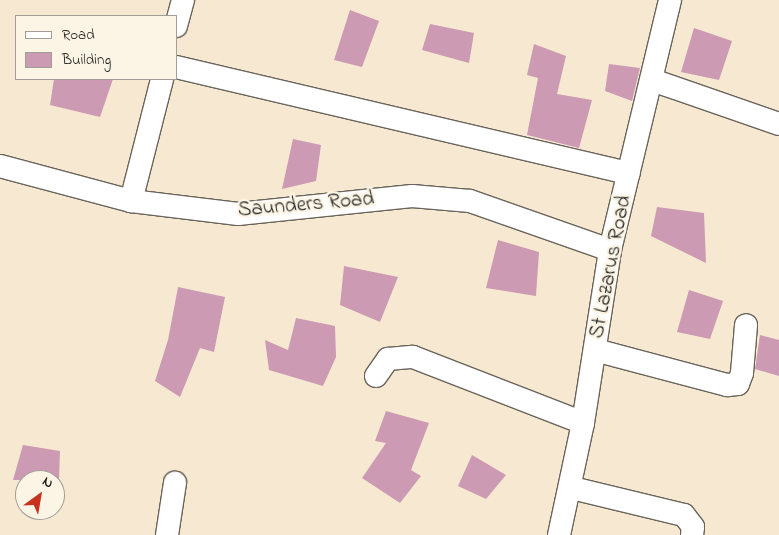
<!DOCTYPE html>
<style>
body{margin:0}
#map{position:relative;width:779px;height:535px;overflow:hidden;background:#f7e9d1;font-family:"Indie Flower",sans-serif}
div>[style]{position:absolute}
.building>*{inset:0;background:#cc9ab2}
.roads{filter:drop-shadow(1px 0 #69645b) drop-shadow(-1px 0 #69645b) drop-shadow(0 1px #69645b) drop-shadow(0 -1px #69645b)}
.minor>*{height:22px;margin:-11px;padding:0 11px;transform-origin:11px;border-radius:11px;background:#fff}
span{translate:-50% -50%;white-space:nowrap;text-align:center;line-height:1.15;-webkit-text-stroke:5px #fcf5e5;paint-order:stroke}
.street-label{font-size:21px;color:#1c1c1c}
.legend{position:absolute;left:15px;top:15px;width:162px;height:65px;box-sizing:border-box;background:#fcf5e5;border:1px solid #a29e95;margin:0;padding:6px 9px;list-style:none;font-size:15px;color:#1c1c1c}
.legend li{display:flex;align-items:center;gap:10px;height:25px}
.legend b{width:25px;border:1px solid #a29e95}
.north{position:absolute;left:15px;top:470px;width:50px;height:50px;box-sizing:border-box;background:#fcf5e5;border:1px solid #a29e95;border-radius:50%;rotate:32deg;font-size:14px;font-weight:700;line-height:20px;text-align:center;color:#1c1c1c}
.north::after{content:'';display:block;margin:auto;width:18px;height:22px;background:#c8321e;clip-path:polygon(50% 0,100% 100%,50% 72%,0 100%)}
</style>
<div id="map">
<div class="building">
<i style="clip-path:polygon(350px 10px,379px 21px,362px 67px,334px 60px)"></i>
<i style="clip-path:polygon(430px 24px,474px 33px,469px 63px,422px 50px)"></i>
<i style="clip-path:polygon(694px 28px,732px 41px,719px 80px,681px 72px)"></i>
<i style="clip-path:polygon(534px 44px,566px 56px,557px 94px,592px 100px,579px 148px,527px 135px,538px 78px,527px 75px)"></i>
<i style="clip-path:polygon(609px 64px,640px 68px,632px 101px,605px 91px)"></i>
<i style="clip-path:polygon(54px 79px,113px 79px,100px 117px,50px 105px)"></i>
<i style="clip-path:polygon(293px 139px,321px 145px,316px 181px,282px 189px)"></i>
<i style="clip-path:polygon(657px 207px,704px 213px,706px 263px,651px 236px)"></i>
<i style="clip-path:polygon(498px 240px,539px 252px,536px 296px,486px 288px)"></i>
<i style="clip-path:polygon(344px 266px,398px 277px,380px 322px,340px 305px)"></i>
<i style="clip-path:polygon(178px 287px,225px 297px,214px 352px,200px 348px,180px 397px,155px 381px,168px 340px)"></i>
<i style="clip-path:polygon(689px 290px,723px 301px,710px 339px,677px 332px)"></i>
<i style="clip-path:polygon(296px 318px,335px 326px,336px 357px,323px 386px,269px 370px,265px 340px,288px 350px)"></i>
<i style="clip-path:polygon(760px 335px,779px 340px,779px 376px,755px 369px)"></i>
<i style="clip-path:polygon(386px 411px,429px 423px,411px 470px,421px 476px,400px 503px,362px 478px,386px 443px,375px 441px)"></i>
<i style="clip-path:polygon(23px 445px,60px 451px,59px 480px,13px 480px)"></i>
<i style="clip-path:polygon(472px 455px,506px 475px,486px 499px,458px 486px)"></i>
</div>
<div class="roads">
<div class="minor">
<i style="left:176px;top:26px;width:27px;rotate:-75deg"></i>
<i style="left:176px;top:67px;width:465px;rotate:13.2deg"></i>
<i style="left:652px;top:80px;width:134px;rotate:19.1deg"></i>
<i style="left:0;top:166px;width:136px;rotate:15deg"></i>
<i style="left:131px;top:201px;width:108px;rotate:6.9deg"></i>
<i style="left:238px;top:214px;width:175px;rotate:-5.9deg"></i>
<i style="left:412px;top:196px;width:58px;rotate:4.9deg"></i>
<i style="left:470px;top:201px;width:148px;rotate:19.3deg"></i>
<i style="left:131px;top:201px;width:126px;rotate:-75.7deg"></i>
<i style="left:595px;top:350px;width:137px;rotate:14.9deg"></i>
<i style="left:727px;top:385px;width:11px;rotate:-5deg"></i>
<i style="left:738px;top:384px;width:12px;rotate:-70deg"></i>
<i style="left:742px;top:373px;width:48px;rotate:-85.2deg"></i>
<i style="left:376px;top:376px;width:21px;rotate:-55deg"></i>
<i style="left:388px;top:359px;width:25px;rotate:-5deg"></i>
<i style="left:413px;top:357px;width:182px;rotate:21.2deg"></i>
<i style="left:572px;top:488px;width:115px;rotate:13.6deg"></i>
<i style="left:684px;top:515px;width:15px;rotate:53deg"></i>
<i style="left:693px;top:527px;width:8px;rotate:97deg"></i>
<i style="left:167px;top:535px;width:53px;rotate:-81.3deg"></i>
<i style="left:559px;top:535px;width:115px;rotate:-77.9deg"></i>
<i style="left:583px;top:423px;width:175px;rotate:-81.1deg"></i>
<i style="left:610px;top:250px;width:257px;rotate:-76.5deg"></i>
</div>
</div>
<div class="street-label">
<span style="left:306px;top:205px;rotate:-5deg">Saunders Road</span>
<span style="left:611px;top:267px;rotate:-79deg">St Lazarus Road</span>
</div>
<ul class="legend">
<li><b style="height:6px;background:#fff"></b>Road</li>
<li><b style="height:14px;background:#cc9ab2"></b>Building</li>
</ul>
<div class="north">N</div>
</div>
